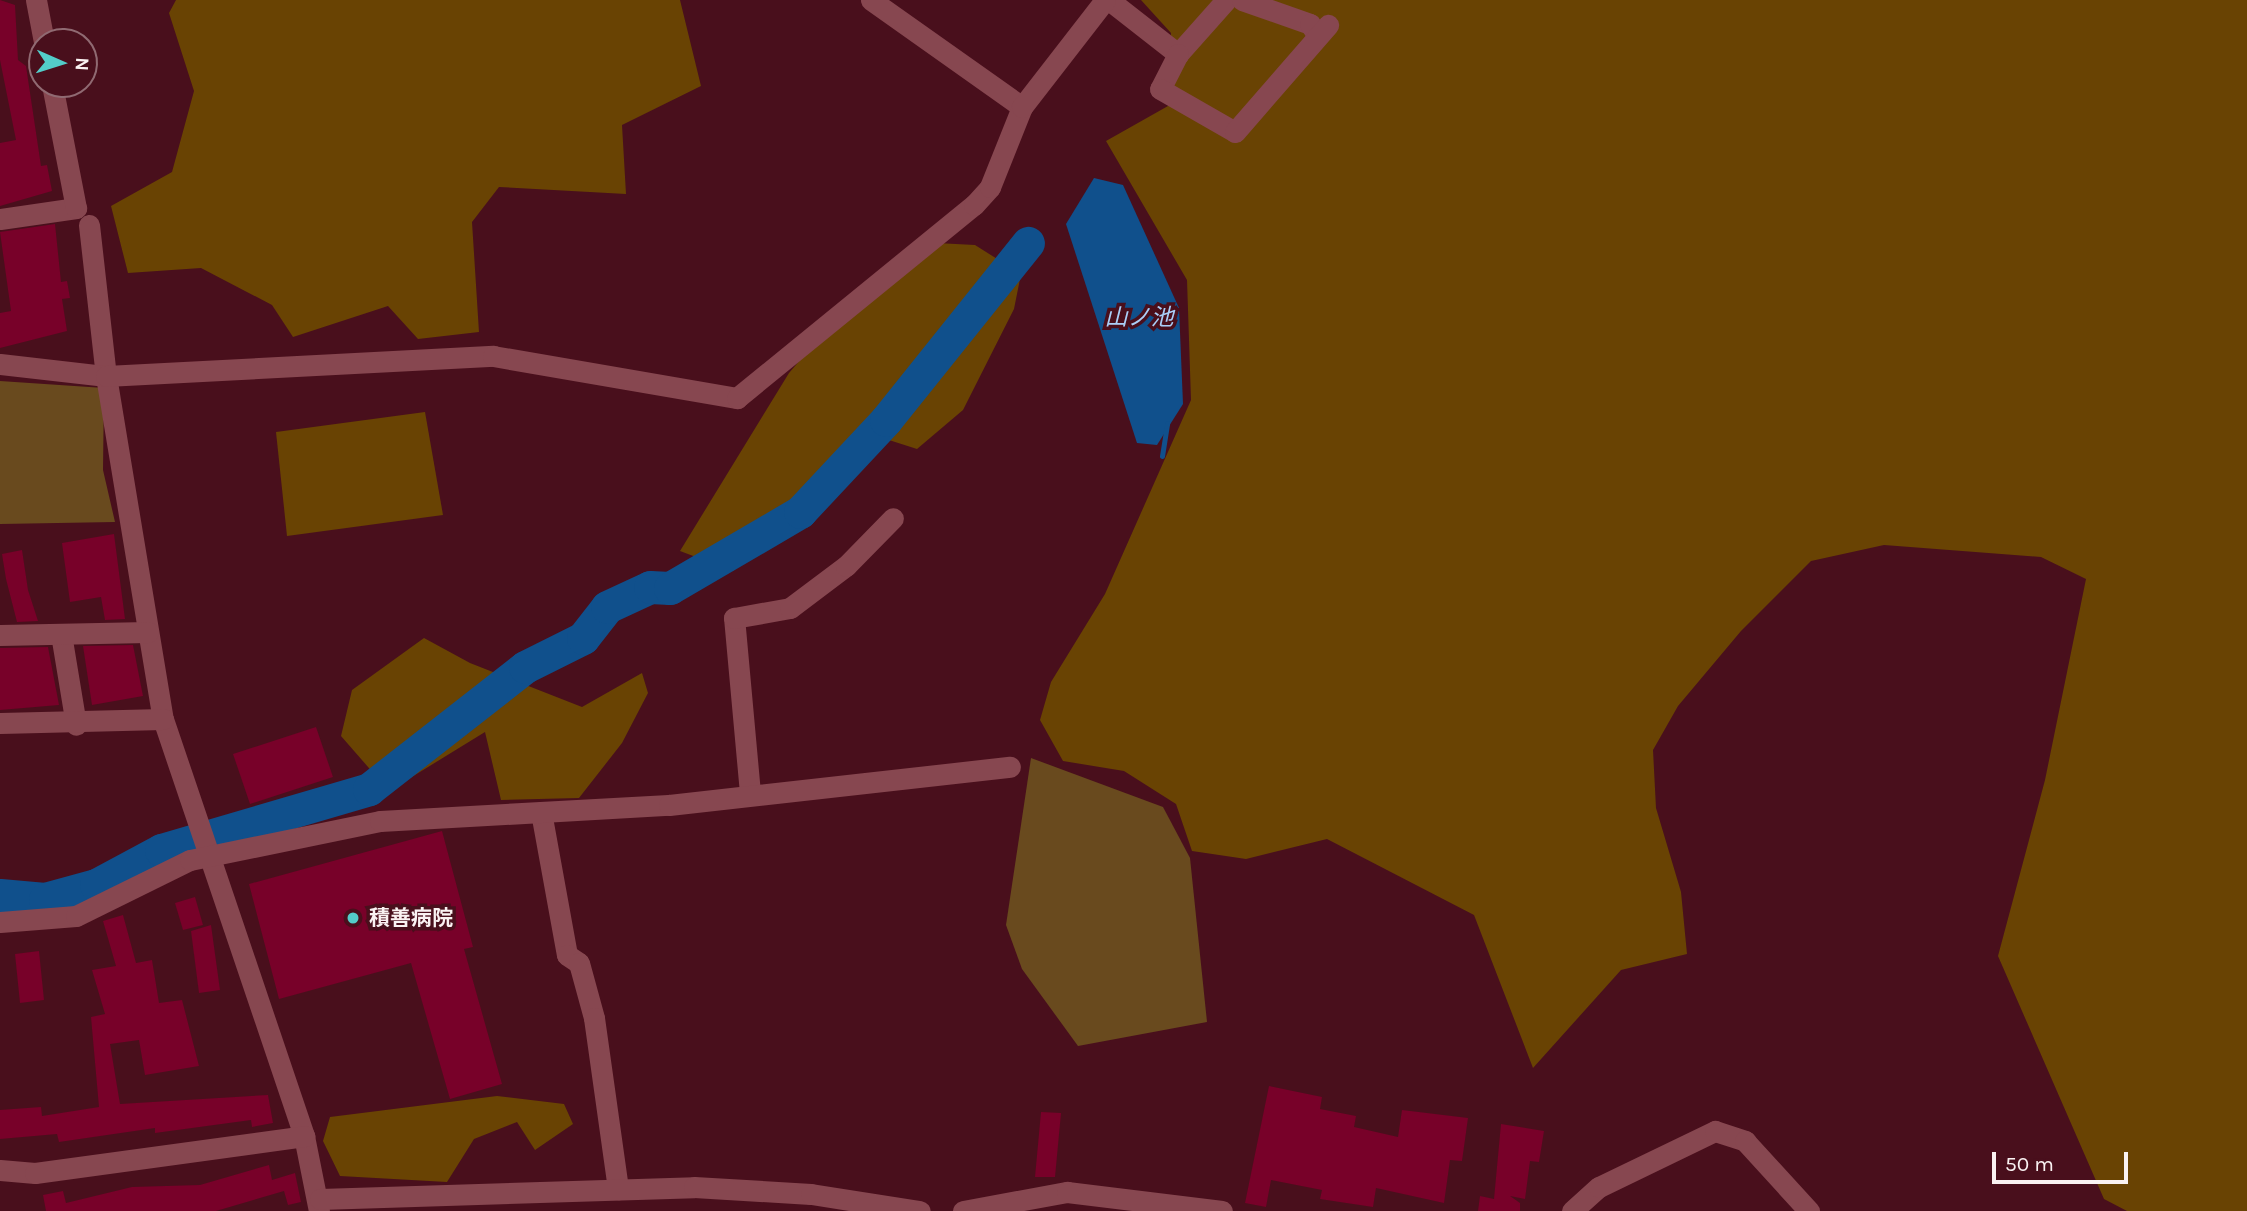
<!DOCTYPE html>
<meta charset="utf-8">
<style>
body{margin:0}
#map{position:relative;width:2247px;height:1211px;overflow:hidden;background:#490f1c;font-family:Karla,"Noto Sans JP",sans-serif}
div>[style]{position:absolute}
.green>*{inset:0;background:#694a1e}
.forest>*{inset:0;background:#694303}
.water>*{inset:0;background:#10508c}
.stream>*{height:5px;margin:-2.5px;padding:0 2.5px;transform-origin:2.5px;border-radius:2.5px;background:#10508c}
.river>*{height:33px;margin:-16.5px;padding:0 16.5px;transform-origin:16.5px;border-radius:16.5px;background:#10508c}
.building>*{inset:0;background:#780129}
.street>*{height:21px;margin:-10.5px;padding:0 10.5px;transform-origin:10.5px;border-radius:10.5px;background:#874750}
.dots>*{width:19px;height:19px;translate:-50% -50%;box-sizing:border-box;border:4px solid #490f1c;border-radius:50%}
span{translate:-50% -50%;white-space:nowrap;text-align:center;line-height:1.15;-webkit-text-stroke:7px #490f1c;paint-order:stroke}
.poi-label{font-size:21px;color:#faf2f2;font-weight:700}
.left{translate:0 -50%;text-align:left}
.water-label{font-size:23px;color:#aacff8;font-style:italic}
.north{position:absolute;left:28px;top:28px;width:70px;height:70px;box-sizing:border-box;background:#490f1c;border:2px solid #906a72;border-radius:50%;rotate:93deg;font-size:19px;font-weight:700;line-height:28px;text-align:center;color:#faf2f2}
.north::after{content:'';display:block;margin:auto;width:24px;height:32px;background:#53cdc9;clip-path:polygon(50% 0,100% 100%,50% 72%,0 100%)}
.scale{position:absolute;left:1992px;top:1152px;width:136px;height:32px;box-sizing:border-box;border:4px solid #faf2f2;border-top:0;padding-left:9px;font-size:21px;line-height:24px;white-space:nowrap;color:#faf2f2;-webkit-text-stroke:5px #490f1c;paint-order:stroke}
</style>
<div id="map">
<div class="green">
<i style="clip-path:polygon(0 381px,104px 388px,103px 470px,115px 522px,0 524px)"></i>
<i style="clip-path:polygon(1031px 758px,1163px 807px,1190px 858px,1207px 1022px,1078px 1046px,1022px 969px,1006px 925px)"></i>
</div>
<div class="forest">
<i style="clip-path:polygon(176px 0,680px 0,701px 86px,622px 125px,626px 194px,499px 187px,472px 222px,479px 332px,418px 339px,388px 306px,293px 337px,272px 305px,201px 268px,128px 273px,111px 206px,172px 172px,194px 91px,169px 13px)"></i>
<i style="clip-path:polygon(1141px 0,2247px 0,2247px 1211px,2127px 1211px,2104px 1199px,1998px 956px,2045px 780px,2086px 579px,2041px 557px,1884px 545px,1811px 561px,1741px 631px,1678px 706px,1653px 750px,1656px 808px,1681px 892px,1687px 954px,1621px 970px,1533px 1068px,1474px 915px,1327px 839px,1246px 859px,1192px 851px,1176px 804px,1124px 771px,1063px 761px,1040px 720px,1051px 682px,1105px 594px,1191px 400px,1187px 280px,1106px 141px,1168px 106px,1171px 33px)"></i>
<i style="clip-path:polygon(917px 242px,975px 245px,1021px 274px,1014px 309px,963px 410px,917px 449px,867px 433px,733px 571px,680px 551px,789px 373px,856px 295px)"></i>
<i style="clip-path:polygon(425px 412px,443px 515px,287px 536px,276px 432px)"></i>
<i style="clip-path:polygon(424px 638px,470px 663px,582px 707px,642px 673px,648px 693px,622px 743px,579px 798px,501px 800px,485px 732px,389px 791px,341px 736px,352px 690px)"></i>
<i style="clip-path:polygon(497px 1096px,564px 1104px,573px 1124px,535px 1150px,517px 1122px,474px 1139px,447px 1182px,340px 1176px,323px 1141px,330px 1117px)"></i>
</div>
<div class="water">
<i style="clip-path:polygon(1094px 178px,1123px 185px,1179px 308px,1183px 404px,1157px 445px,1137px 443px,1066px 224px)"></i>
</div>
<div class="stream">
<i style="left:1162px;top:456px;width:33px;rotate:-81deg"></i>
</div>
<div class="river">
<i style="left:0;top:895px;width:45px;rotate:5.1deg"></i>
<i style="left:45px;top:899px;width:53px;rotate:-15.4deg"></i>
<i style="left:96px;top:885px;width:74px;rotate:-28.3deg"></i>
<i style="left:161px;top:850px;width:217px;rotate:-16.3deg"></i>
<i style="left:369px;top:789px;width:198px;rotate:-38deg"></i>
<i style="left:525px;top:667px;width:65px;rotate:-26.6deg"></i>
<i style="left:583px;top:638px;width:39px;rotate:-52deg"></i>
<i style="left:607px;top:607px;width:47px;rotate:-24.9deg"></i>
<i style="left:650px;top:587px;width:20px;rotate:3deg"></i>
<i style="left:670px;top:588px;width:151px;rotate:-30.3deg"></i>
<i style="left:800px;top:512px;width:126px;rotate:-46.9deg"></i>
<i style="left:886px;top:420px;width:227px;rotate:-51.3deg"></i>
</div>
<div class="building">
<i style="clip-path:polygon(0 0,15px 5px,18px 60px,26px 66px,41px 166px,47px 165px,52px 191px,0 206px,0 143px,16px 140px,0 60px)"></i>
<i style="clip-path:polygon(55px 224px,61px 282px,67px 281px,70px 298px,62px 299px,67px 331px,0 348px,0 313px,11px 311px,0 232px)"></i>
<i style="clip-path:polygon(114px 534px,125px 619px,105px 620px,101px 597px,70px 602px,62px 543px)"></i>
<i style="clip-path:polygon(22px 550px,28px 590px,38px 621px,17px 622px,6px 579px,2px 554px)"></i>
<i style="clip-path:polygon(133px 645px,143px 696px,92px 705px,83px 646px)"></i>
<i style="clip-path:polygon(48px 647px,59px 705px,0 710px,0 648px)"></i>
<i style="clip-path:polygon(316px 727px,333px 777px,250px 804px,233px 754px)"></i>
<i style="clip-path:polygon(442px 831px,473px 947px,464px 949px,502px 1084px,450px 1099px,411px 963px,279px 999px,249px 884px)"></i>
<i style="clip-path:polygon(195px 897px,203px 925px,183px 930px,175px 903px)"></i>
<i style="clip-path:polygon(123px 915px,136px 963px,152px 960px,159px 1003px,182px 1000px,199px 1066px,145px 1075px,139px 1040px,110px 1044px,120px 1104px,268px 1095px,273px 1123px,252px 1127px,251px 1120px,155px 1133px,155px 1128px,59px 1142px,57px 1134px,0 1139px,0 1110px,41px 1107px,42px 1116px,99px 1107px,91px 1017px,105px 1014px,92px 970px,116px 966px,103px 921px)"></i>
<i style="clip-path:polygon(211px 925px,220px 990px,199px 993px,191px 931px)"></i>
<i style="clip-path:polygon(39px 951px,44px 1000px,20px 1003px,15px 954px)"></i>
<i style="clip-path:polygon(1269px 1086px,1322px 1097px,1320px 1109px,1356px 1116px,1354px 1127px,1398px 1137px,1402px 1110px,1468px 1118px,1462px 1161px,1450px 1160px,1444px 1203px,1376px 1188px,1373px 1207px,1320px 1199px,1322px 1190px,1271px 1180px,1266px 1207px,1245px 1203px)"></i>
<i style="clip-path:polygon(1041px 1112px,1061px 1113px,1055px 1177px,1035px 1177px)"></i>
<i style="clip-path:polygon(1501px 1124px,1544px 1131px,1539px 1162px,1530px 1161px,1525px 1199px,1510px 1196px,1520px 1203px,1520px 1211px,1478px 1211px,1480px 1196px,1494px 1199px)"></i>
<i style="clip-path:polygon(269px 1165px,272px 1180px,295px 1173px,301px 1202px,288px 1205px,284px 1191px,216px 1211px,46px 1211px,43px 1195px,63px 1191px,66px 1203px,132px 1187px,200px 1185px)"></i>
</div>
<div class="street">
<i style="left:36px;top:0;width:43px;rotate:79.2deg"></i>
<i style="left:871px;top:0;width:185px;rotate:35.3deg"></i>
<i style="left:1109px;top:0;width:88px;rotate:38deg"></i>
<i style="left:1178px;top:54px;width:72px;rotate:-48.4deg"></i>
<i style="left:1242px;top:0;width:72px;rotate:19.4deg"></i>
<i style="left:1310px;top:24px;width:14px;rotate:56deg"></i>
<i style="left:1178px;top:54px;width:39px;rotate:117deg"></i>
<i style="left:1160px;top:89px;width:86px;rotate:29.8deg"></i>
<i style="left:1235px;top:132px;width:142px;rotate:-49deg"></i>
<i style="left:0;top:219px;width:77px;rotate:-8.2deg"></i>
<i style="left:76px;top:208px;width:126px;rotate:-101deg"></i>
<i style="left:89px;top:225px;width:152px;rotate:83.6deg"></i>
<i style="left:106px;top:376px;width:348px;rotate:80.6deg"></i>
<i style="left:163px;top:719px;width:440px;rotate:71.3deg"></i>
<i style="left:304px;top:1136px;width:76px;rotate:78.7deg"></i>
<i style="left:0;top:364px;width:107px;rotate:6.5deg"></i>
<i style="left:106px;top:376px;width:388px;rotate:-3deg"></i>
<i style="left:493px;top:356px;width:248px;rotate:9.8deg"></i>
<i style="left:737px;top:398px;width:306px;rotate:-39.2deg"></i>
<i style="left:974px;top:205px;width:24px;rotate:-48deg"></i>
<i style="left:990px;top:187px;width:86px;rotate:-68.2deg"></i>
<i style="left:1022px;top:107px;width:135px;rotate:-52.2deg"></i>
<i style="left:61px;top:634px;width:92px;rotate:80.6deg"></i>
<i style="left:0;top:635px;width:148px;rotate:-1.2deg"></i>
<i style="left:0;top:723px;width:163px;rotate:-1.4deg"></i>
<i style="left:750px;top:793px;width:176px;rotate:-95.2deg"></i>
<i style="left:734px;top:618px;width:57px;rotate:-10.1deg"></i>
<i style="left:790px;top:608px;width:70px;rotate:-36.9deg"></i>
<i style="left:846px;top:566px;width:67px;rotate:-45.6deg"></i>
<i style="left:541px;top:812px;width:145px;rotate:79.7deg"></i>
<i style="left:567px;top:955px;width:14px;rotate:34deg"></i>
<i style="left:579px;top:963px;width:57px;rotate:74.7deg"></i>
<i style="left:594px;top:1018px;width:173px;rotate:82deg"></i>
<i style="left:0;top:922px;width:76px;rotate:-4.5deg"></i>
<i style="left:76px;top:916px;width:127px;rotate:-26.2deg"></i>
<i style="left:190px;top:860px;width:194px;rotate:-11.6deg"></i>
<i style="left:380px;top:821px;width:289px;rotate:-3.2deg"></i>
<i style="left:669px;top:805px;width:343px;rotate:-6.4deg"></i>
<i style="left:0;top:1170px;width:35px;rotate:5deg"></i>
<i style="left:35px;top:1173px;width:272px;rotate:-7.8deg"></i>
<i style="left:320px;top:1199px;width:374px;rotate:-1.8deg"></i>
<i style="left:694px;top:1187px;width:117px;rotate:3.4deg"></i>
<i style="left:811px;top:1194px;width:110px;rotate:8.9deg"></i>
<i style="left:963px;top:1211px;width:106px;rotate:-10.4deg"></i>
<i style="left:1067px;top:1192px;width:156px;rotate:7deg"></i>
<i style="left:1572px;top:1211px;width:36px;rotate:-42deg"></i>
<i style="left:1599px;top:1187px;width:129px;rotate:-25.8deg"></i>
<i style="left:1715px;top:1131px;width:32px;rotate:18deg"></i>
<i style="left:1745px;top:1141px;width:95px;rotate:47.6deg"></i>
</div>
<div class="dots">
<i style="left:353px;top:918px;background:#53cdc9"></i>
</div>
<div class="poi-label">
<span class="left" style="left:369px;top:918px">積善病院</span>
</div>
<div class="water-label">
<span style="left:1139px;top:318px">山ノ池</span>
</div>
<div class="north">N</div>
<div class="scale">50 m</div>
</div>
